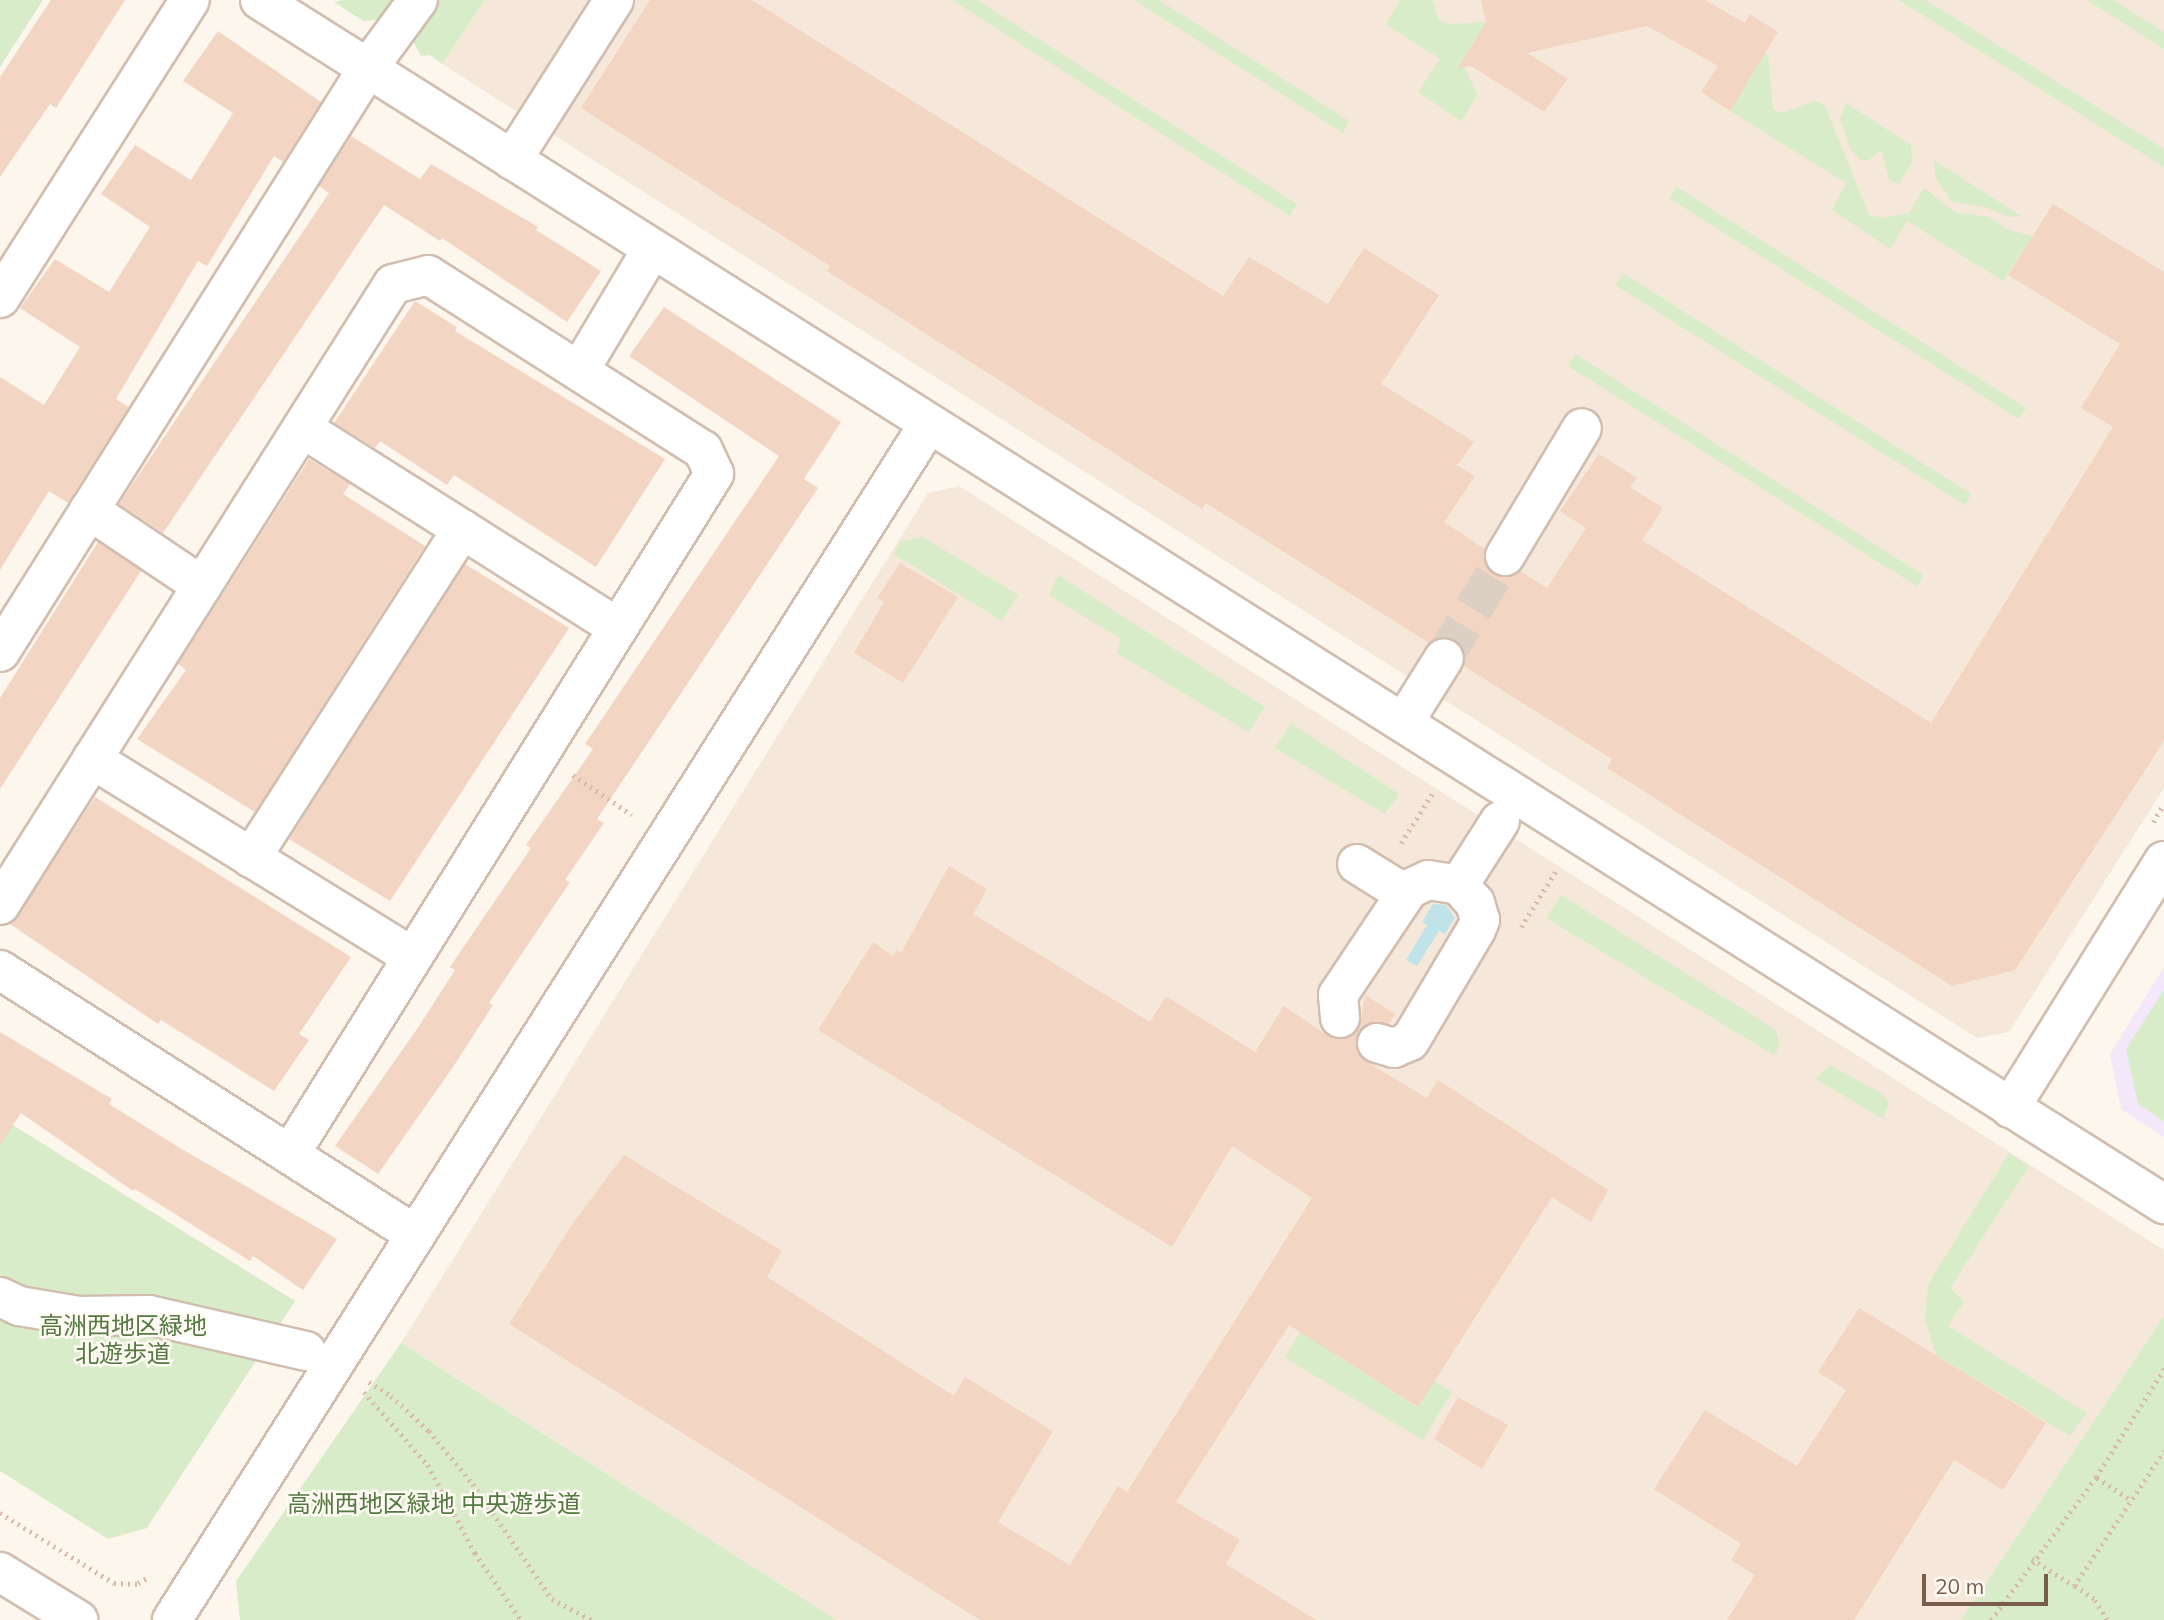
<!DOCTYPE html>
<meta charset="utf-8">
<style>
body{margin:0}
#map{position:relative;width:2164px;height:1620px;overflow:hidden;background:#fdf6ec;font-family:Mulish,"Noto Sans JP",sans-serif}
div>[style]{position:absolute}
.residential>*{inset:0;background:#f5e8da}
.education>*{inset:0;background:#f3e8fa}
.green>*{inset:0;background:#d8ecc9}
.water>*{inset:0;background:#bfe3e8}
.building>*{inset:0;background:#f3d5c3}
.minor-tunnel>*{height:38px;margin-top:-19px;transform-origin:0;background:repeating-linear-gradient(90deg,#dcd0c4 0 38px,transparent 0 57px)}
.path>*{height:4.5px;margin-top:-2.25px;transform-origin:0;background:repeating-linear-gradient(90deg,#d9b8a5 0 2px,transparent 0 7px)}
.roads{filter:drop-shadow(2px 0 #d1beb0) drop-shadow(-2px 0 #d1beb0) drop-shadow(0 2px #d1beb0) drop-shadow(0 -2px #d1beb0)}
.minor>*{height:38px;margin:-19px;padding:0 19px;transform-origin:19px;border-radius:19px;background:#fff}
span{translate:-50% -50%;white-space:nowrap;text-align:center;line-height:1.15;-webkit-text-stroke:5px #fffaf3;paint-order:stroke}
.park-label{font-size:24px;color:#537a41}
.scale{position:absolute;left:1922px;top:1574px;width:126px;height:32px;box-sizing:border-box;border:4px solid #7a5c4d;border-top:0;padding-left:9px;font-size:21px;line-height:24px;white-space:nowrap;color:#7a5c4d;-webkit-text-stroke:5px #fffaf3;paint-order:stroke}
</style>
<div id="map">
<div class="residential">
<i style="clip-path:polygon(485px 0,2164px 0,2164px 788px,2009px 1032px,1977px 1038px,442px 64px)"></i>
<i style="clip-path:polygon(959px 486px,2164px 1250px,2164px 1316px,1961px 1620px,837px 1620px,401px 1343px,928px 493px)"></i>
</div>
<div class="education">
<i style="clip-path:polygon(2164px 967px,2164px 1137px,2121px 1109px,2110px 1054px)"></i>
</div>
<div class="green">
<i style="clip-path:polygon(0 0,43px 0,0 67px)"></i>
<i style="clip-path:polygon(343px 0,399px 0,377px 20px,363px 21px,334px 2px)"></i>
<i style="clip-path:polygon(434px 0,485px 0,442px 64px,430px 55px,421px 56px,414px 43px,414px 33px)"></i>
<i style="clip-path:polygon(952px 0,977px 0,1297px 204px,1290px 216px)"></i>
<i style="clip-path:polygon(1134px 0,1159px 0,1349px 121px,1343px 133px)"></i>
<i style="clip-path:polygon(1400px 0,1432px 0,1439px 20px,1449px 24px,1486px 22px,1462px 61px,1477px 95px,1461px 121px,1418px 92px,1440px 59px,1386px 24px)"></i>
<i style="clip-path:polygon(1899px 0,1926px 0,2164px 149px,2164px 167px)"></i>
<i style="clip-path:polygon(2087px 0,2113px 0,2164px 32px,2164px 49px)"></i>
<i style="clip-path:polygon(1764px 54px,1768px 55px,1773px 109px,1781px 113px,1815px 101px,1825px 106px,1869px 215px,1883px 218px,1909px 213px,1924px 188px,1955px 212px,1989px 217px,2009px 230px,2033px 236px,2003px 281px,1907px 221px,1890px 249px,1832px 210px,1846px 183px,1730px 111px)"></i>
<i style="clip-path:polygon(1846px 103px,1911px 145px,1912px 162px,1899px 184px,1889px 180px,1881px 150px,1869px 160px,1860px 160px,1851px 150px,1840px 118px)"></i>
<i style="clip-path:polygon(1934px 160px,2021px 216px,2010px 217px,1985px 207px,1952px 202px,1936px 179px)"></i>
<i style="clip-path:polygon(1677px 187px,2026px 408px,2019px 419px,1669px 198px)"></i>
<i style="clip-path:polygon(1623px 273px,1971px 494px,1965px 505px,1615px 285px)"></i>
<i style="clip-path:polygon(1575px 354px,1923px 575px,1918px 587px,1568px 366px)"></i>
<i style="clip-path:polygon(923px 537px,1018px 595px,1002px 621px,894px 554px,901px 541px)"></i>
<i style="clip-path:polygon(1058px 575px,1265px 707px,1248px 732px,1117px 653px,1121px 639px,1049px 595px)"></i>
<i style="clip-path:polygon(1291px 723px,1399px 794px,1385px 814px,1275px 748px)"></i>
<i style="clip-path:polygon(1561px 895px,1776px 1030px,1780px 1045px,1774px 1055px,1546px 918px)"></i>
<i style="clip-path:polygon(2164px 990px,2164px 1121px,2138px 1104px,2126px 1049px)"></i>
<i style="clip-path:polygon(1830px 1065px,1882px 1094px,1889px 1102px,1883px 1119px,1816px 1079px)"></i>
<i style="clip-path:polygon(0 1117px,295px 1301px,147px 1528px,108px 1539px,0 1471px)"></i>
<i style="clip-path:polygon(2009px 1153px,2029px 1166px,1950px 1288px,1964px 1302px,1948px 1326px,2087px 1413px,2070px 1436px,1936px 1355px,1925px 1320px,1928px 1284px)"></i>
<i style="clip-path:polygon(1317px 1303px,1334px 1354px,1417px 1407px,1434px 1381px,1452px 1392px,1423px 1440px,1285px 1358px)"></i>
<i style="clip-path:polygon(2164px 1316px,2164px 1620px,1961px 1620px)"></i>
<i style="clip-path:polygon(401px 1343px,440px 1368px,837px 1620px,240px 1620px,236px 1581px)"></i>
</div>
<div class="water">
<i style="clip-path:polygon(1433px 904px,1446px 905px,1455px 918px,1445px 934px,1439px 931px,1417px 966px,1406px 960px,1427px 925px,1422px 922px)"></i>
</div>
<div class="building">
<i style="clip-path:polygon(51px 0,125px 0,56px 108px,50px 104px,0 177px,0 77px)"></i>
<i style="clip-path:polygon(650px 0,752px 0,1223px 296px,1249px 257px,1328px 304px,1364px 248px,1439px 295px,1381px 384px,1474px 442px,1457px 465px,1475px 476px,1444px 522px,1485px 549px,1486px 566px,1493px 574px,1505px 578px,1520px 571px,1547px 588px,1586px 528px,1560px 511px,1599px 454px,1637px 478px,1630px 487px,1663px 508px,1642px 540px,1931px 723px,2113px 427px,2081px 408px,2120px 344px,2008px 275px,2053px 204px,2164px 272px,2164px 741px,2015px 970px,1952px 986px,1607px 768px,1612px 759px,1464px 666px,1464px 648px,1456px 640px,1444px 636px,1429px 643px,1206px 503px,1202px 509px,827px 271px,830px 266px,581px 108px)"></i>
<i style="clip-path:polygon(1481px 0,1705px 0,1745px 23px,1750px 14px,1778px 32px,1730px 111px,1701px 92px,1718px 66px,1647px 26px,1527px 53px,1568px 79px,1544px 112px,1471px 66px,1457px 69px,1486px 22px)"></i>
<i style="clip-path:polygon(218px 31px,321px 102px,283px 162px,274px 156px,207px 266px,198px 261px,116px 399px,129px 407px,68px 503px,49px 491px,0 570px,0 377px,44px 405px,80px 347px,20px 308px,55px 259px,109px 292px,150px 227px,101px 194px,135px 145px,191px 180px,233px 113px,183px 81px)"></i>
<i style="clip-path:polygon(351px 136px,420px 179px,431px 164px,538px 227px,536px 230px,601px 271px,567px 322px,442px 238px,440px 241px,384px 205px,163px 533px,119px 504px,329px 193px,319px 186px)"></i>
<i style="clip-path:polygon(415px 301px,457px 327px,455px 331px,665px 459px,596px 567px,454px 475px,447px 485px,380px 441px,375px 448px,334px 423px)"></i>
<i style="clip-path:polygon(664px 307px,841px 422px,804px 479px,818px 488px,597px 819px,604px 823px,565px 880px,570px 882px,489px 1003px,493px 1005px,453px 1067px,378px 1174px,335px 1146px,417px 1029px,455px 970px,450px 967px,531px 848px,526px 845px,593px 749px,585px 744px,779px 456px,629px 356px)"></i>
<i style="clip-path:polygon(309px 459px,350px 484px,343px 494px,425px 546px,255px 812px,137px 739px,186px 670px,178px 664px)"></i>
<i style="clip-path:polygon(98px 542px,141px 571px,0 789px,0 698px)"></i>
<i style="clip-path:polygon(900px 563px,958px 597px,903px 683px,854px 653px,884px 602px,877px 598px)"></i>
<i style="clip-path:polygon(465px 564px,569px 628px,390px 901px,289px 839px)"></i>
<i style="clip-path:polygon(95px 797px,351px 957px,299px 1034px,309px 1040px,274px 1091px,161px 1020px,158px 1024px,10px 924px)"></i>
<i style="clip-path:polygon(949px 866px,987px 889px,973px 914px,1150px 1022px,1166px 996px,1255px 1052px,1284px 1006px,1331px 1038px,1352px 1036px,1360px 1027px,1365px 995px,1395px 1014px,1389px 1024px,1373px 1022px,1361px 1028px,1356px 1047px,1362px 1059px,1427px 1098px,1438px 1080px,1608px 1190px,1591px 1222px,1552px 1197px,1418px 1407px,1289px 1325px,1176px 1502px,1240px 1540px,1226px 1564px,1316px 1620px,980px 1620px,509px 1324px,571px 1226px,624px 1155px,782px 1251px,767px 1277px,954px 1396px,965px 1377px,1053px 1431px,998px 1522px,1070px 1565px,1118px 1486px,1127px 1492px,1312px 1198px,1232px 1146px,1172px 1247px,818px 1030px,873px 942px,893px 956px,897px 950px,901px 953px)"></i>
<i style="clip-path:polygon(0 1032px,112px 1099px,109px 1104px,180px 1148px,337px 1239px,303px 1290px,253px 1256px,250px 1261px,135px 1189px,133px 1191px,21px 1113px,0 1145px)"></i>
<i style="clip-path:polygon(1859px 1308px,2046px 1423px,2003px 1490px,1954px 1460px,1854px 1620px,1727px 1620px,1755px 1575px,1731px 1560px,1741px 1544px,1654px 1489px,1705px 1410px,1797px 1466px,1846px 1390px,1818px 1372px)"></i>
<i style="clip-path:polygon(1458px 1397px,1508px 1425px,1482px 1469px,1434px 1439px)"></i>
</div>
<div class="minor-tunnel">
<i style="left:1444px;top:658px;width:119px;rotate:-59.1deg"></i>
</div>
<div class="path">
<i style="left:573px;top:775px;width:71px;rotate:34.1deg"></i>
<i style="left:2153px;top:822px;width:21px;rotate:-59deg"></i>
<i style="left:1401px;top:843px;width:62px;rotate:-57.6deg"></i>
<i style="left:1521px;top:927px;width:68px;rotate:-58.2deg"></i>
<i style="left:369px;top:1382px;width:26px;rotate:32deg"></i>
<i style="left:391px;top:1396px;width:52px;rotate:42.6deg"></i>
<i style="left:429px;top:1431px;width:69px;rotate:50.3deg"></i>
<i style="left:473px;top:1484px;width:140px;rotate:55.5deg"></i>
<i style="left:552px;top:1599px;width:45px;rotate:27.7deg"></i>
<i style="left:364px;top:1392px;width:97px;rotate:48.8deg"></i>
<i style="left:428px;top:1465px;width:100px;rotate:61.9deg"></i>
<i style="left:475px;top:1553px;width:81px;rotate:55.5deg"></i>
<i style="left:2097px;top:1478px;width:40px;rotate:32.9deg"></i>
<i style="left:0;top:1513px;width:134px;rotate:31.6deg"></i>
<i style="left:114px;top:1583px;width:26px;rotate:2deg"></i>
<i style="left:2032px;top:1559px;width:50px;rotate:32.7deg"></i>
<i style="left:138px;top:1583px;width:14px;rotate:-30deg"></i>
<i style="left:1991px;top:1620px;width:177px;rotate:-53.7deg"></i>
<i style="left:2096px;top:1477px;width:128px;rotate:-57.8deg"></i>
<i style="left:2107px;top:1620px;width:25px;rotate:-122deg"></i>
<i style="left:2094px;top:1599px;width:24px;rotate:-147deg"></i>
<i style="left:2074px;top:1586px;width:162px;rotate:-56.3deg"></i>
</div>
<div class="roads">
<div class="minor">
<i style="left:260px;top:0;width:2253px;rotate:32.31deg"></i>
<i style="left:512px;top:160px;width:190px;rotate:-57.5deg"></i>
<i style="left:0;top:298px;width:353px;rotate:-57.5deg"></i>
<i style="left:579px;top:371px;width:142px;rotate:-59.1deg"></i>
<i style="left:302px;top:428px;width:374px;rotate:32.3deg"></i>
<i style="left:89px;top:510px;width:136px;rotate:33.9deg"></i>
<i style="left:1505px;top:556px;width:149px;rotate:-59deg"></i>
<i style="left:0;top:652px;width:690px;rotate:-57.78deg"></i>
<i style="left:368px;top:68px;width:84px;rotate:-53.7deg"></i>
<i style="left:1404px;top:722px;width:75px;rotate:-58deg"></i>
<i style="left:92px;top:759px;width:377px;rotate:31.7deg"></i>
<i style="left:251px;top:858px;width:391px;rotate:-57.3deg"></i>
<i style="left:1357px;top:864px;width:57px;rotate:32deg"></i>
<i style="left:0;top:905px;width:735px;rotate:-57.67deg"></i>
<i style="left:393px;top:284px;width:36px;rotate:-14deg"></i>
<i style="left:428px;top:275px;width:326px;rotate:32.5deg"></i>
<i style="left:703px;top:450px;width:26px;rotate:65deg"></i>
<i style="left:714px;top:474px;width:801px;rotate:121.94deg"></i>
<i style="left:0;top:970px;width:493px;rotate:32.5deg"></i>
<i style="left:1340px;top:1018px;width:23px;rotate:-95deg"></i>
<i style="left:1338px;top:995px;width:128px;rotate:-56.2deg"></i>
<i style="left:1409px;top:889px;width:21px;rotate:-25deg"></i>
<i style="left:1428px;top:880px;width:31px;rotate:9deg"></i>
<i style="left:1377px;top:1043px;width:18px;rotate:16deg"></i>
<i style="left:1394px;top:1048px;width:17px;rotate:-24deg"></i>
<i style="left:1410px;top:1041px;width:129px;rotate:-59.3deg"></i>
<i style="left:1476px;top:930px;width:11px;rotate:-68deg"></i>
<i style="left:1480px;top:920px;width:18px;rotate:-106deg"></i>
<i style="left:1475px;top:903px;width:24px;rotate:-132deg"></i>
<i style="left:1459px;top:885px;width:76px;rotate:-57.4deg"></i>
<i style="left:2010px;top:1108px;width:291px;rotate:-58.1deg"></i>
<i style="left:0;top:1297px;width:21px;rotate:25deg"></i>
<i style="left:19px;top:1306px;width:61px;rotate:9.5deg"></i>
<i style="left:79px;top:1316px;width:70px;rotate:-0.8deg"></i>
<i style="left:149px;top:1315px;width:161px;rotate:12.9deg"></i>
<i style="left:0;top:1572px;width:92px;rotate:31.6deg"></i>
<i style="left:172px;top:1620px;width:1414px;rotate:-57.68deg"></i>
</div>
</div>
<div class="park-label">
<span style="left:123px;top:1340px">高洲西地区緑地<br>北遊歩道</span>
<span style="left:434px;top:1504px">高洲西地区緑地 中央遊歩道</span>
</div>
<div class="scale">20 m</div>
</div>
